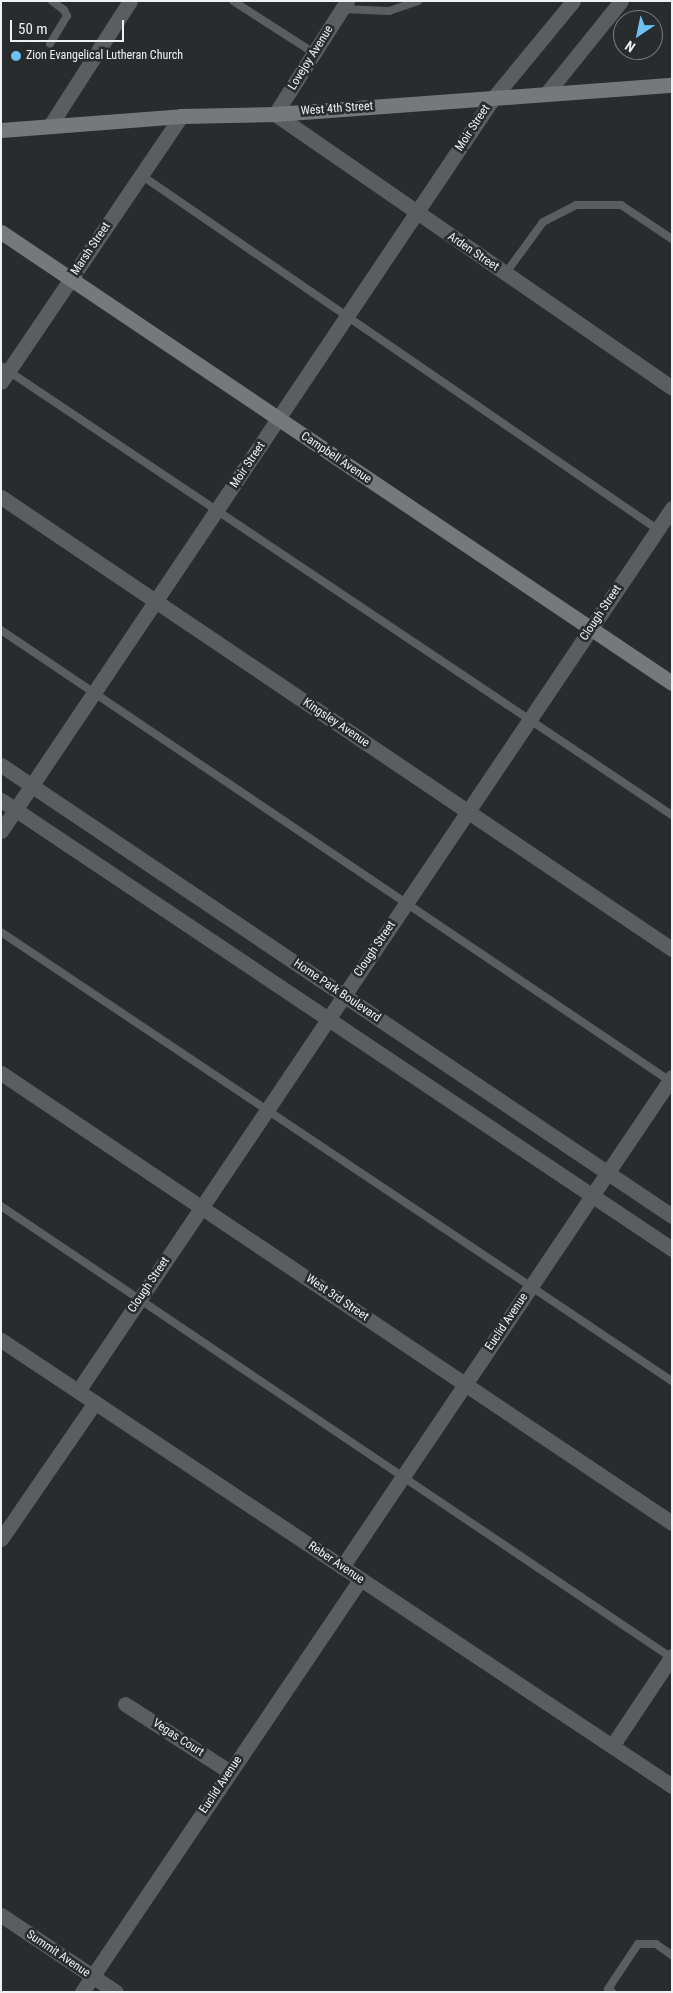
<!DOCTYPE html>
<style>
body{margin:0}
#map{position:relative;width:673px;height:1993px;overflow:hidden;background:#292c2e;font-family:"Roboto Condensed",sans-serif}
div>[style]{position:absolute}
.service>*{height:8px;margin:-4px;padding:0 4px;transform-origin:4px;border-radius:4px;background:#5b5d5e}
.minor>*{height:15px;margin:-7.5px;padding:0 7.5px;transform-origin:7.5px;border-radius:7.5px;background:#5b5d5e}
.tertiary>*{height:15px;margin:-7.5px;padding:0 7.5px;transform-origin:7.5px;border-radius:7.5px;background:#5b5d5e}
.secondary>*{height:15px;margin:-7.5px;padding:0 7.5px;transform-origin:7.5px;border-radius:7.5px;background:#76787a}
.dots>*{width:14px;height:14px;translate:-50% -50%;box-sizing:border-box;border:2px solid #292c2e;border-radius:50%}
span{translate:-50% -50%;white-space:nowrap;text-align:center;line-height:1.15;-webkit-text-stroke:5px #292c2e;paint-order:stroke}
.poi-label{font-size:12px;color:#eff0f2}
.left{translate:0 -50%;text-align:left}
.street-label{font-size:12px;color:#eff0f2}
.frame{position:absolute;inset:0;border:2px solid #eff0f2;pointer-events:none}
.north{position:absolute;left:613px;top:10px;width:50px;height:50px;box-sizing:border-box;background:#292c2e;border:1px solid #787a7c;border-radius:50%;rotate:214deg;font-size:14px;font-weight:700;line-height:20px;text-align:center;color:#eff0f2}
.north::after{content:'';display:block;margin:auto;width:18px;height:22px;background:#6dc2f3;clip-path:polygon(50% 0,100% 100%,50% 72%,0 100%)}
.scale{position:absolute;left:10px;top:20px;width:114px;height:22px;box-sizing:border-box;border:2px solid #eff0f2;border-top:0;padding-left:6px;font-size:15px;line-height:18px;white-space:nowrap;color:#eff0f2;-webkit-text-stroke:4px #292c2e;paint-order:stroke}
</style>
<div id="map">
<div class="service">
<i style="left:233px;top:1px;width:96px;rotate:32.7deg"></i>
<i style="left:342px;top:9px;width:47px;rotate:2.4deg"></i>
<i style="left:389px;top:11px;width:31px;rotate:-19deg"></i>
<i style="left:50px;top:44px;width:33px;rotate:-59deg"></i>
<i style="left:67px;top:16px;width:7px;rotate:-117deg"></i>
<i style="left:64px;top:10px;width:15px;rotate:-143deg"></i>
<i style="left:141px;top:175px;width:626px;rotate:34.45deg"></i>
<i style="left:505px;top:274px;width:64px;rotate:-53.8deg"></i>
<i style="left:543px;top:222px;width:37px;rotate:-27deg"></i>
<i style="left:576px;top:205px;width:45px"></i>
<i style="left:621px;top:205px;width:61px;rotate:33.7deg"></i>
<i style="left:1px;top:366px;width:807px;rotate:33.79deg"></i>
<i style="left:1px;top:630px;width:807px;rotate:33.99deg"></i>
<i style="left:1px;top:932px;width:807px;rotate:33.79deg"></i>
<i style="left:1px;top:1206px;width:809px;rotate:33.97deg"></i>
<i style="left:612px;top:1992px;width:5px;rotate:-143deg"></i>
<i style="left:608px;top:1989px;width:54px;rotate:-56.3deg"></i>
<i style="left:638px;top:1944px;width:18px"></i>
<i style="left:656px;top:1944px;width:19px;rotate:35deg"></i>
</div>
<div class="minor">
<i style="left:347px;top:1px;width:134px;rotate:122.5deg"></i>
<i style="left:275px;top:114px;width:482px;rotate:34.6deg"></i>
<i style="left:546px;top:94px;width:119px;rotate:-51.1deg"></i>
<i style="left:51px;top:124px;width:146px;rotate:-57.3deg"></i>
<i style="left:1px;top:382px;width:321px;rotate:-55.9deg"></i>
<i style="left:1px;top:497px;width:809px;rotate:33.97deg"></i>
<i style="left:1px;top:765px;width:808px;rotate:33.91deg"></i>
<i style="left:1px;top:800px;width:807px;rotate:33.79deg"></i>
<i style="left:1px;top:831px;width:884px;rotate:-56.11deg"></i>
<i style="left:494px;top:97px;width:124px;rotate:-50.5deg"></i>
<i style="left:1px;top:1340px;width:806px;rotate:33.61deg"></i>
<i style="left:78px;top:1391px;width:1064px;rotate:-56.07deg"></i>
<i style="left:1px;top:1539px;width:166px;rotate:-55.5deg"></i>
<i style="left:342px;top:1567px;width:591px;rotate:-56.04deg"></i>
<i style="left:125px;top:1704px;width:125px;rotate:32.9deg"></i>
<i style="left:612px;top:1746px;width:108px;rotate:-56.3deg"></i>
<i style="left:1px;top:1915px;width:138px;rotate:33.8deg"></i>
<i style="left:82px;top:1992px;width:498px;rotate:-56deg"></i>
</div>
<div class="tertiary">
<i style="left:1px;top:1073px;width:808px;rotate:33.85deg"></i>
</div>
<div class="secondary">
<i style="left:1px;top:130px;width:181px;rotate:-4.4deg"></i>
<i style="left:181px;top:116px;width:94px;rotate:-1.2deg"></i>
<i style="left:275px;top:114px;width:398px;rotate:-4.2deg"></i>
<i style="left:1px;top:232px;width:808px;rotate:33.91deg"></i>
</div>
<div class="dots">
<i style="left:16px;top:56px;background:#6dc2f3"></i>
</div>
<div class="poi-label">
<span class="left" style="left:26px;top:56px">Zion Evangelical Lutheran Church</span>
</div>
<div class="street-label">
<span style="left:311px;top:58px;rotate:-58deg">Lovejoy Avenue</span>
<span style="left:337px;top:109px;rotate:-4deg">West 4th Street</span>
<span style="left:473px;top:128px;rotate:-57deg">Moir Street</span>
<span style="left:91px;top:249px;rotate:-56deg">Marsh Street</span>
<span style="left:473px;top:252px;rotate:34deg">Arden Street</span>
<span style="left:336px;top:458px;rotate:34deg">Campbell Avenue</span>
<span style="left:248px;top:465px;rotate:-56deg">Moir Street</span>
<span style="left:601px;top:613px;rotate:-56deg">Clough Street</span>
<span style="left:336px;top:723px;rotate:34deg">Kingsley Avenue</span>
<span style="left:375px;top:949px;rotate:-56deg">Clough Street</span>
<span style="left:337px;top:991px;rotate:34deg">Home Park Boulevard</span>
<span style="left:149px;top:1285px;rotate:-56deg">Clough Street</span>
<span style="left:337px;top:1298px;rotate:34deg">West 3rd Street</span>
<span style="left:507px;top:1322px;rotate:-56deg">Euclid Avenue</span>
<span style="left:336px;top:1563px;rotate:34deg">Reber Avenue</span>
<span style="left:178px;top:1738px;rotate:33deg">Vegas Court</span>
<span style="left:221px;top:1785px;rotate:-56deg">Euclid Avenue</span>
<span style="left:58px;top:1954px;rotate:34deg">Summit Avenue</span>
</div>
<div class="frame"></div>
<div class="north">N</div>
<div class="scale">50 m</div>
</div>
